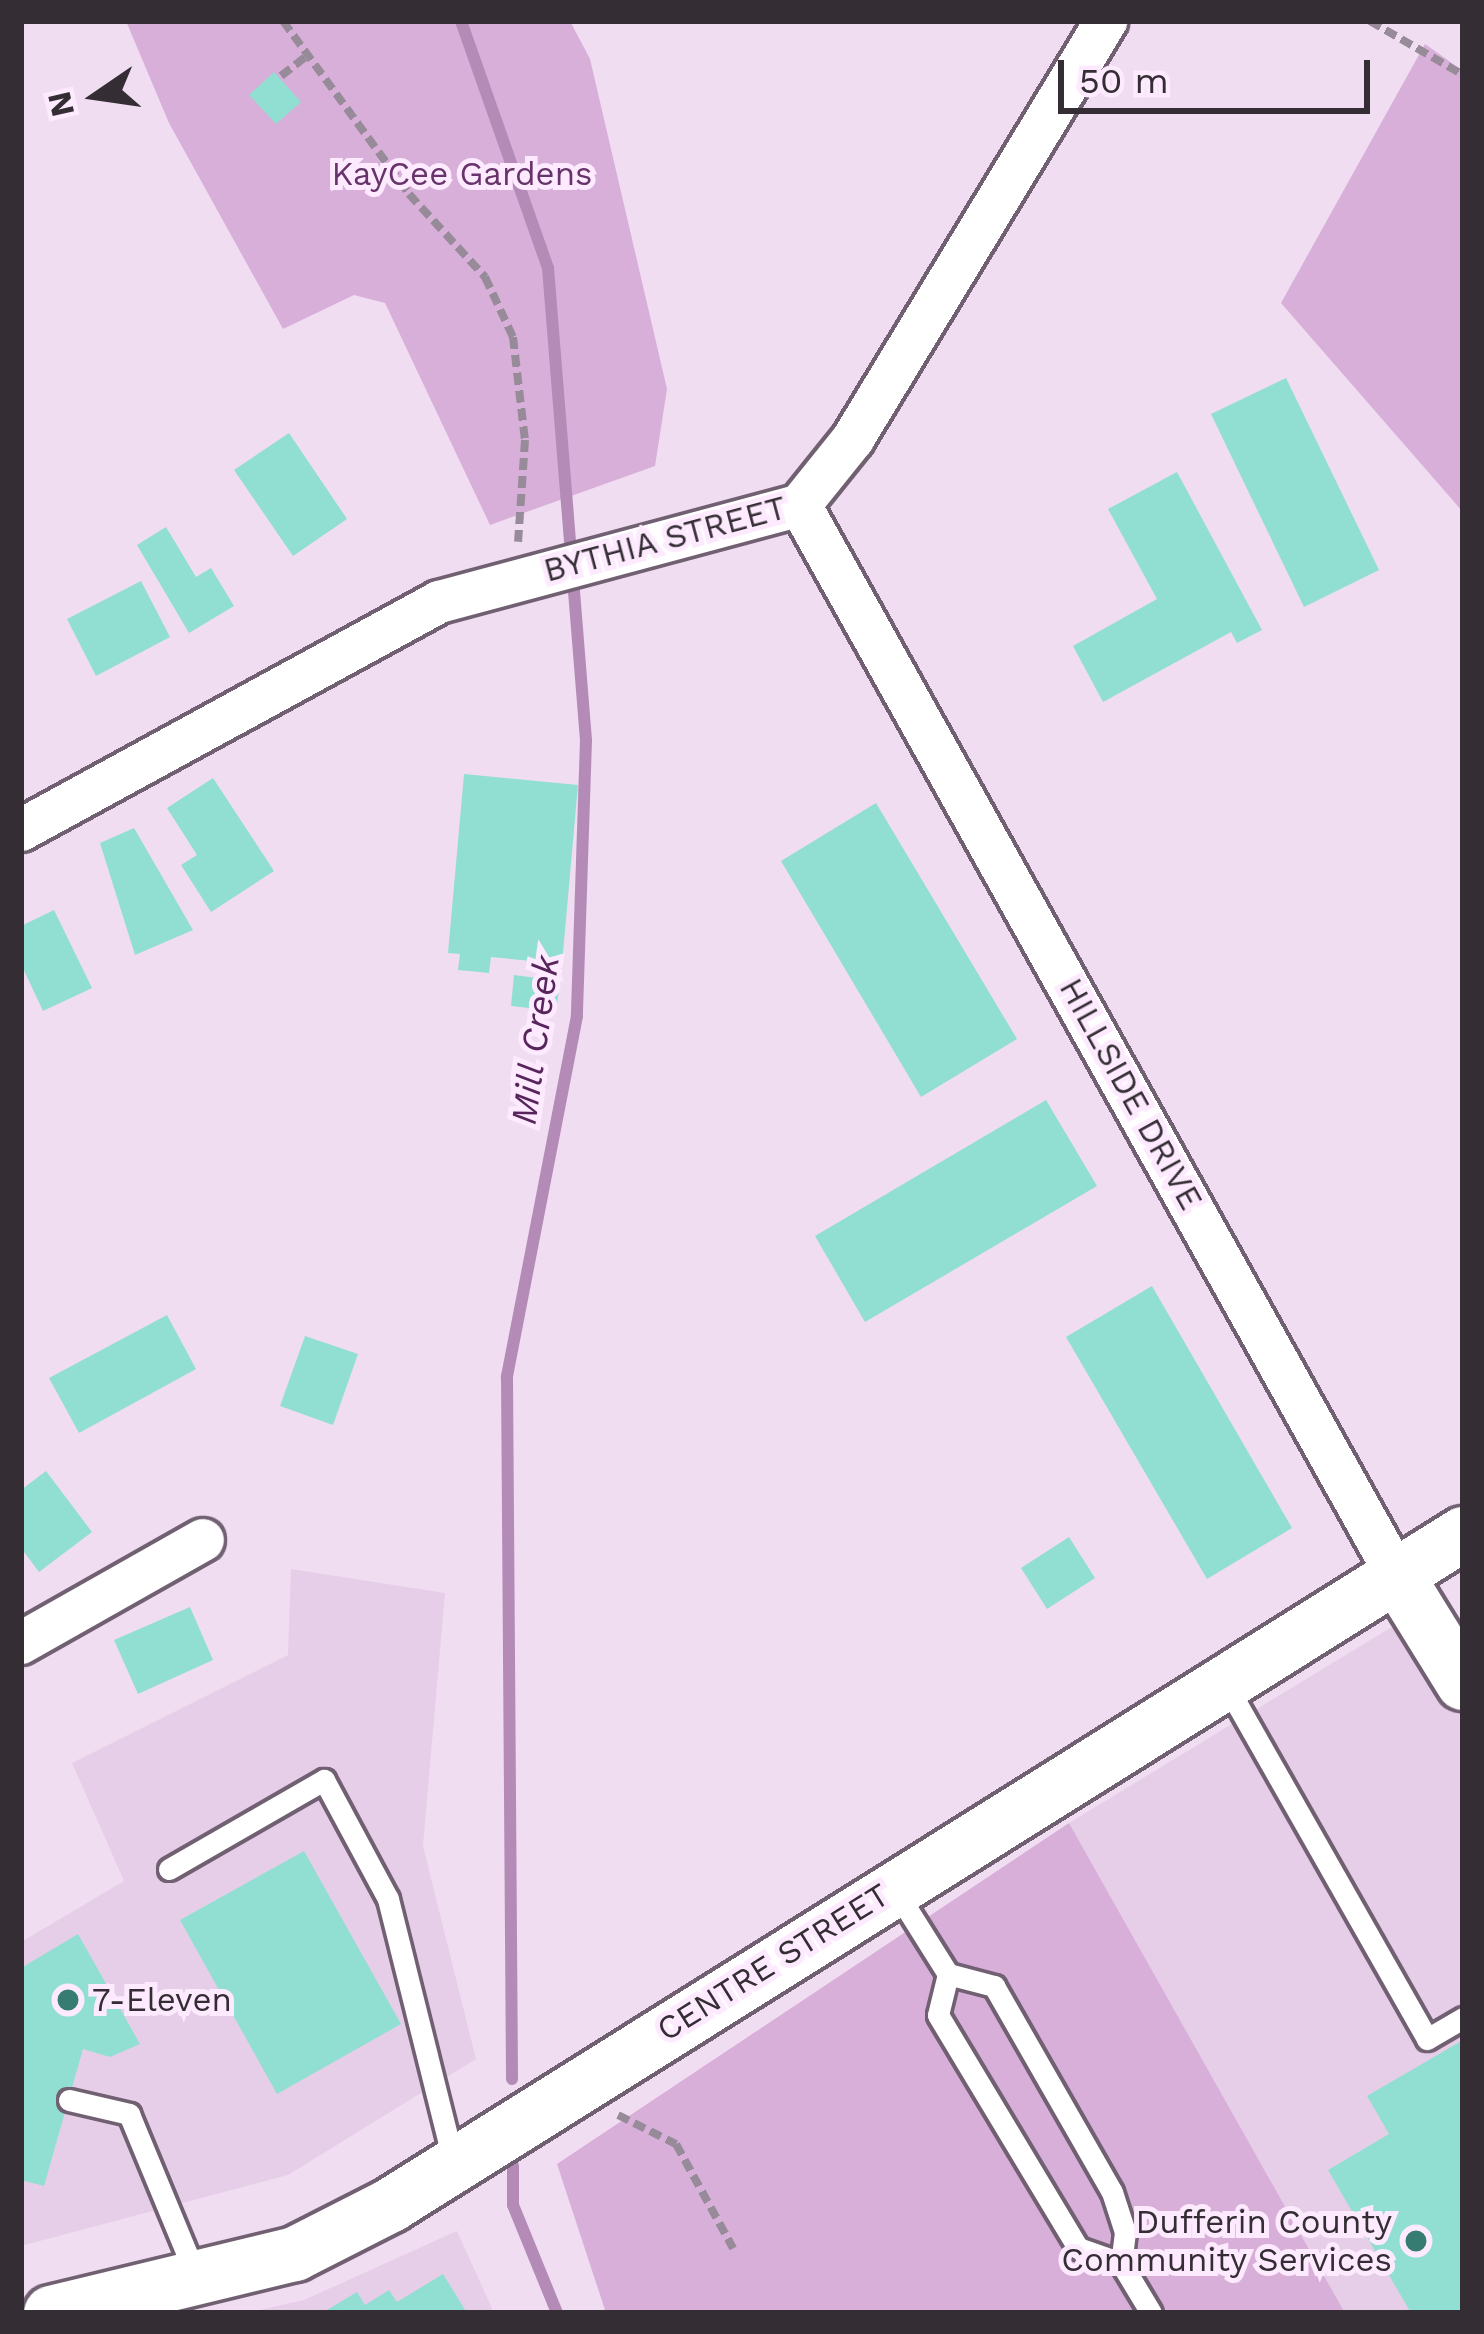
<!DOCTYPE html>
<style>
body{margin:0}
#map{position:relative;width:1484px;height:2334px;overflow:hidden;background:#f0ddf1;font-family:"Work Sans",sans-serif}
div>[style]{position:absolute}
.built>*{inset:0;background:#e6cee8}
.green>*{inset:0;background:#d7afd9}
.stream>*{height:12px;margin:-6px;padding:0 6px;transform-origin:6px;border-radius:6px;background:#b48bb7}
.building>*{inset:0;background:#91dfd2}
.path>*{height:8px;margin-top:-4px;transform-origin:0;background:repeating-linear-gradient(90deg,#988b99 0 12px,transparent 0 18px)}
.roads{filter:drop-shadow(3px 0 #716072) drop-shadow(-3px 0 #716072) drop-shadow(0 3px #716072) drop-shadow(0 -3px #716072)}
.service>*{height:21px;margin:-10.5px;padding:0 10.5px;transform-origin:10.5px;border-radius:10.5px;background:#fff}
.minor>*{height:42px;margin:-21px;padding:0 21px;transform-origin:21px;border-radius:21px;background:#fff}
.tertiary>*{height:54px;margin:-27px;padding:0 27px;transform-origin:27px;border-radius:27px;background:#fff}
.dots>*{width:33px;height:33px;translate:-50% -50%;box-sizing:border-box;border:6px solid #fdeafe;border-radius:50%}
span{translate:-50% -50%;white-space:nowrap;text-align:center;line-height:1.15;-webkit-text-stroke:10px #fdeafe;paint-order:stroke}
.park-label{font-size:33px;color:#67336b}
.street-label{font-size:33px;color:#342d34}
.poi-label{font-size:33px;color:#342d34}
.left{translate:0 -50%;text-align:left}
.right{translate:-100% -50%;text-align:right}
.water-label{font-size:36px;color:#57245c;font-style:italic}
.frame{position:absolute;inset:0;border:24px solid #342d34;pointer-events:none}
.north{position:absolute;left:36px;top:36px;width:120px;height:120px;-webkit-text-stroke:9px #fdeafe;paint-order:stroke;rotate:257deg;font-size:33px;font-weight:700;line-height:48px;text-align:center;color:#342d34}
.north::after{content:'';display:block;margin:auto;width:42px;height:54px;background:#342d34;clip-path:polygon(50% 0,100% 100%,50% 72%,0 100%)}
.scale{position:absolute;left:1058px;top:60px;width:312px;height:54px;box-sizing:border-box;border:6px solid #342d34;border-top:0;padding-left:15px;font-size:36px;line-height:42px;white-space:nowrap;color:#342d34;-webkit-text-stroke:9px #fdeafe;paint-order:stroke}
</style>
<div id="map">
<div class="built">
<i style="clip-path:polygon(291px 1569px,445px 1593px,423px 1846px,476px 2059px,288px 2175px,21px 2246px,21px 1942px,124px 1881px,72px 1763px,288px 1655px)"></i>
<i style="clip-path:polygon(1405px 1619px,1463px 1719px,1463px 2313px,1345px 2313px,1069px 1823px)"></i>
<i style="clip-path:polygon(457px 2231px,494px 2313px,246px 2313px,304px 2300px)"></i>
</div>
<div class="green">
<i style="clip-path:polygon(126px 21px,570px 21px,590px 59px,667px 389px,655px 466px,490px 525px,385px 303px,354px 295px,283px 329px,169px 123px)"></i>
<i style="clip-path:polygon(1425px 44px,1463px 71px,1463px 512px,1281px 303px)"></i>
<i style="clip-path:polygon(1069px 1823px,1345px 2313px,606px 2313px,557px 2164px)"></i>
</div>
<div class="stream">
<i style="left:461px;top:21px;width:262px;rotate:70.6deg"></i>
<i style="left:548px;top:268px;width:474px;rotate:85.4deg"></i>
<i style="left:586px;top:740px;width:276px;rotate:91.9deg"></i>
<i style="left:577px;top:1016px;width:368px;rotate:101deg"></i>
<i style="left:507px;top:1377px;width:702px;rotate:89.59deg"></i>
<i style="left:513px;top:2166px;width:39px;rotate:90deg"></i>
<i style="left:513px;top:2205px;width:117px;rotate:67.8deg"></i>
</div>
<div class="building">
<i style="clip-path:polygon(274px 72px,301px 102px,276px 124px,249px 95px)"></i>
<i style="clip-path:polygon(1286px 378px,1379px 570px,1304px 607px,1211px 414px)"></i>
<i style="clip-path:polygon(289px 433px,347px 519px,293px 556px,234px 470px)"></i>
<i style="clip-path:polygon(1177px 472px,1262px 630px,1237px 643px,1231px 632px,1103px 702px,1073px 646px,1157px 599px,1108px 509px)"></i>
<i style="clip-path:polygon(166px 527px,196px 577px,211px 568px,234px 606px,189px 633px,137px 545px)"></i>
<i style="clip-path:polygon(141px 581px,170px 637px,96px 676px,67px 619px)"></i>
<i style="clip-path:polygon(464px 774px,578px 785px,562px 964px,491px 957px,489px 973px,458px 970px,460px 954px,448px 953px)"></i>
<i style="clip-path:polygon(213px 778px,274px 871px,211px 912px,181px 865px,197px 855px,167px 808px)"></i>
<i style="clip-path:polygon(876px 803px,1017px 1039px,921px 1097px,781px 861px)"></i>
<i style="clip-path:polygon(134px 828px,193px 930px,135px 955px,100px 843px)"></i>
<i style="clip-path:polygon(54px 910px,92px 988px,43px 1011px,21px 964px,21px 926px)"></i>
<i style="clip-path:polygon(514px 975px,560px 981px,556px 1011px,511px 1006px)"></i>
<i style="clip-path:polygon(1046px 1100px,1097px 1186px,865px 1322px,815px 1236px)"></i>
<i style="clip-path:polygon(1152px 1286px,1292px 1528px,1207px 1579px,1066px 1337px)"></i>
<i style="clip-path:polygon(167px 1315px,196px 1369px,79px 1433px,49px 1378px)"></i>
<i style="clip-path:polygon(305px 1336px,358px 1354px,333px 1425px,280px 1406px)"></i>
<i style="clip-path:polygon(46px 1471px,92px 1532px,39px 1572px,21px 1548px,21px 1490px)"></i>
<i style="clip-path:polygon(1069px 1537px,1095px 1578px,1047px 1609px,1021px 1568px)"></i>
<i style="clip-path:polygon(190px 1607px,213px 1660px,138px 1694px,114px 1640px)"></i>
<i style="clip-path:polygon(304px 1851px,401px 2024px,277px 2094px,180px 1920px)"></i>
<i style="clip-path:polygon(78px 1934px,140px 2044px,110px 2057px,83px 2049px,44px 2186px,21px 2180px,21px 1968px)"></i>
<i style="clip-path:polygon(1463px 2040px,1463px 2313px,1411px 2313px,1328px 2170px,1389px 2134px,1367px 2096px)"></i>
<i style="clip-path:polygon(443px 2274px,467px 2313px,322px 2313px,357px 2292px,365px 2305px,389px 2290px,397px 2302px)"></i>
</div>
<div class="path">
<i style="left:283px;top:21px;width:214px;rotate:53.9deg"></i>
<i style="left:409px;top:194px;width:113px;rotate:47.5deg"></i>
<i style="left:485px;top:277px;width:66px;rotate:65deg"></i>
<i style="left:513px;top:337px;width:104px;rotate:83.4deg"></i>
<i style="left:525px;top:440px;width:102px;rotate:93.9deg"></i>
<i style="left:1370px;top:21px;width:108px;rotate:30.1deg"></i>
<i style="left:281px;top:76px;width:36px;rotate:-38deg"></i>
<i style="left:618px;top:2115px;width:65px;rotate:26.6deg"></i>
<i style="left:676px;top:2144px;width:119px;rotate:61.3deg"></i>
</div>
<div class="roads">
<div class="service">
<i style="left:1225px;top:1683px;width:409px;rotate:60.4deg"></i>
<i style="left:1427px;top:2039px;width:42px;rotate:-30.3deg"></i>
<i style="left:169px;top:1869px;width:179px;rotate:-29.9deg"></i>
<i style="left:324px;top:1780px;width:135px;rotate:61.7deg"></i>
<i style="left:388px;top:1899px;width:272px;rotate:76deg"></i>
<i style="left:894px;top:1888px;width:102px;rotate:57.9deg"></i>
<i style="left:948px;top:1974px;width:48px;rotate:14.6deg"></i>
<i style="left:994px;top:1986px;width:237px;rotate:60.2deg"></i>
<i style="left:1112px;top:2192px;width:42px;rotate:72deg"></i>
<i style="left:1125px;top:2232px;width:31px;rotate:97deg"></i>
<i style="left:1121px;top:2263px;width:58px;rotate:59deg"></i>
<i style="left:948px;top:1974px;width:42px;rotate:103.7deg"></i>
<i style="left:938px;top:2015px;width:272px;rotate:59deg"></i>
<i style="left:1078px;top:2248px;width:46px;rotate:19.2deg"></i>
<i style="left:69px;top:2100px;width:62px;rotate:13.1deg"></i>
<i style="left:129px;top:2114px;width:175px;rotate:67.5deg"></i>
</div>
<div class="minor">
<i style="left:800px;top:505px;width:1226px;rotate:60.86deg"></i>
<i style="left:21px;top:830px;width:476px;rotate:-28.6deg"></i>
<i style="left:439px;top:602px;width:374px;rotate:-15deg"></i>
<i style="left:800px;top:505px;width:85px;rotate:-51.2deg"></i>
<i style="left:853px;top:439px;width:489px;rotate:-58.8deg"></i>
<i style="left:21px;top:1643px;width:209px;rotate:-29.5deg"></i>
</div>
<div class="tertiary">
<i style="left:1397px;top:1576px;width:126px;rotate:58.3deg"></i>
<i style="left:51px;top:2313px;width:251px;rotate:-13.6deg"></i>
<i style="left:295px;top:2254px;width:108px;rotate:-27deg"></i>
<i style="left:391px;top:2205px;width:1265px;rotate:-32.04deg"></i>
</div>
</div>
<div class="dots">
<i style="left:68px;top:2000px;background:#367c73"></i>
<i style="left:1416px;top:2241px;background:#367c73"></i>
</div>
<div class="park-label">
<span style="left:462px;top:174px">KayCee Gardens</span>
</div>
<div class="street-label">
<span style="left:665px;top:539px;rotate:-15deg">BYTHIA STREET</span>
<span style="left:1131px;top:1094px;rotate:61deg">HILLSIDE DRIVE</span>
<span style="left:773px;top:1962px;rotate:-32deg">CENTRE STREET</span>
</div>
<div class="poi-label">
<span class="left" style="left:92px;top:2000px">7-Eleven</span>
<span class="right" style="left:1392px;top:2241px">Dufferin County<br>Community Services</span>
</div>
<div class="water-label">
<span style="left:536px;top:1040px;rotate:-82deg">Mill Creek</span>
</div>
<div class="frame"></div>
<div class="north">N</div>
<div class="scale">50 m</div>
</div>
